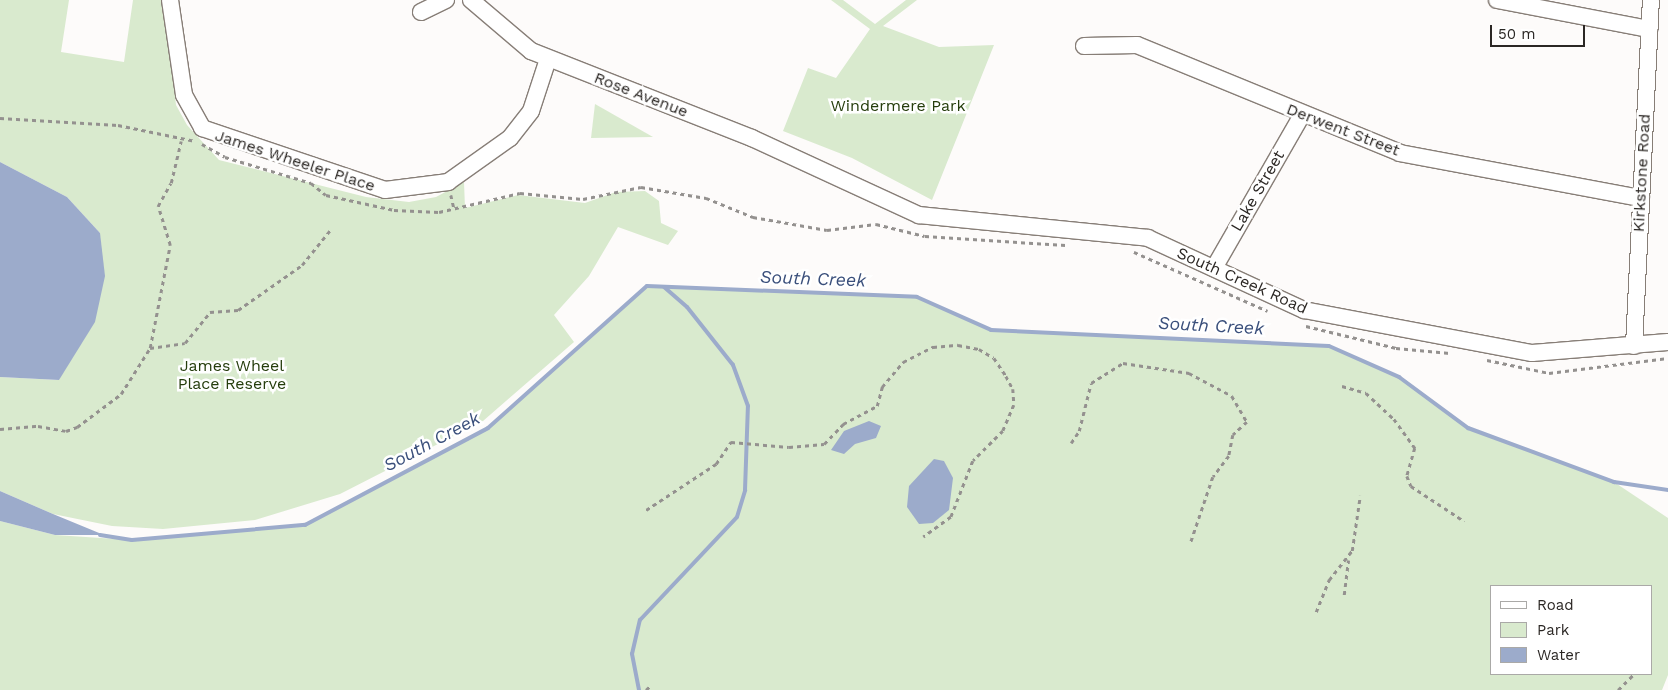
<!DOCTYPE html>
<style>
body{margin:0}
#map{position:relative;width:1668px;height:690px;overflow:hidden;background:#fdfbfa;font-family:"Work Sans",sans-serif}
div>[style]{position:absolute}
.green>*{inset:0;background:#d9eace}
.water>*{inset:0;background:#9cabcb}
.stream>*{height:4px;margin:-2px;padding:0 2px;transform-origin:2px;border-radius:2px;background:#9cabcb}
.path>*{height:2.5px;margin-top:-1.25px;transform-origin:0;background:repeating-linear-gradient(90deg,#94918f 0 4px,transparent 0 8px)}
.roads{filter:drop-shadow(1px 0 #877e77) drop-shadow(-1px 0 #877e77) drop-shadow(0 1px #877e77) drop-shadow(0 -1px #877e77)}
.minor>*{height:16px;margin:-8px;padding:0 8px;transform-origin:8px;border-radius:8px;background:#fff}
span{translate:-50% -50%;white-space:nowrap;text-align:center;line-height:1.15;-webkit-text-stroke:5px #fff;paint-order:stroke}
.street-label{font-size:16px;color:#2b2724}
.park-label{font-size:16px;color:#253d0c}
.water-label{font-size:18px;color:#3a4f7b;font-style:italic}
.legend{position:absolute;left:1490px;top:585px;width:162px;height:90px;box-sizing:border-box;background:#fff;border:1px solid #aaa9a7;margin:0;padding:6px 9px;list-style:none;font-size:15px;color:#2b2724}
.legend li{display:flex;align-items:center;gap:10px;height:25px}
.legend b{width:25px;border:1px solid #aaa9a7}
.scale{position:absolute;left:1490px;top:25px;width:95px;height:22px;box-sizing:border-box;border:2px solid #2b2724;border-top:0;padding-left:6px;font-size:15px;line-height:18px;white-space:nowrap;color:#2b2724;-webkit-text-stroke:4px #fff;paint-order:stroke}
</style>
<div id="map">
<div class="green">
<i style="clip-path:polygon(0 0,69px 0,61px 52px,124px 62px,133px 0,164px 0,176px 105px,187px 125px,219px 160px,366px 197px,409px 202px,436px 197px,464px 182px,465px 208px,518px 195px,585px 203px,616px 192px,645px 191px,659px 201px,661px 223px,678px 231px,668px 245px,618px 227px,589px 276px,554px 315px,574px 342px,483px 421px,340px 494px,255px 520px,163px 529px,112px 526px,53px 514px,0 491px,0 377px,59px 380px,100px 233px,67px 197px,0 162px)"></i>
<i style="clip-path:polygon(831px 0,843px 0,875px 24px,906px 0,917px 0,883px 26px,939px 47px,994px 45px,932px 200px,852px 158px,783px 131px,808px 68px,836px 78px,870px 29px)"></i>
<i style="clip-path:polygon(595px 104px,653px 137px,591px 138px)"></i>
<i style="clip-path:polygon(evenodd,647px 286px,917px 297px,991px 330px,1329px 346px,1399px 377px,1468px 428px,1614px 482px,1668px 518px,1668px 675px,1662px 690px,0 690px,0 521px,55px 535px,132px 540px,303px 525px,488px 428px,647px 286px,1492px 586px,1652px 586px,1652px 674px,1492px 674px,1492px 586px)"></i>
</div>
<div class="water">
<i style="clip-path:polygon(0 162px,67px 197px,100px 233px,105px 276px,95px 322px,59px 380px,0 377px)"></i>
<i style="clip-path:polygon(869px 421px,881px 426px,876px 438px,855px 444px,844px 454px,831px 450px,844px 431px)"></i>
<i style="clip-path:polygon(934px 459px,944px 461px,953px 478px,949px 510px,933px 523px,919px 524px,907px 507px,909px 486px)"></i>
<i style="clip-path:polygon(0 491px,53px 514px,104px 535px,55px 535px,0 521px)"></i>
</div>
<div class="stream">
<i style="left:100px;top:535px;width:32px;rotate:9deg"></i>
<i style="left:132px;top:540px;width:174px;rotate:-5deg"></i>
<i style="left:305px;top:525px;width:207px;rotate:-27.9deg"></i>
<i style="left:488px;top:428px;width:213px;rotate:-41.8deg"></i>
<i style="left:647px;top:286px;width:270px;rotate:2.3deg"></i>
<i style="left:917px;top:297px;width:81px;rotate:24deg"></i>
<i style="left:991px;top:330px;width:338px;rotate:2.7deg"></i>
<i style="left:1329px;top:346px;width:77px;rotate:23.9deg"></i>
<i style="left:1399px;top:377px;width:86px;rotate:36.5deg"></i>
<i style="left:1468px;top:428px;width:156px;rotate:20.3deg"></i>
<i style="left:1614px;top:482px;width:55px;rotate:8.4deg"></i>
<i style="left:639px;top:690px;width:37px;rotate:-101deg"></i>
<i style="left:632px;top:654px;width:35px;rotate:-77deg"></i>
<i style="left:640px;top:620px;width:141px;rotate:-46.7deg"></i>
<i style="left:737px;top:517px;width:28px;rotate:-73deg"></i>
<i style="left:745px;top:490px;width:84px;rotate:-88deg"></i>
<i style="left:748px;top:406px;width:44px;rotate:-110.1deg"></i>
<i style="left:733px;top:365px;width:74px;rotate:-128.4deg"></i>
<i style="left:687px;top:307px;width:30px;rotate:-139deg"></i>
</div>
<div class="path">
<i style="left:0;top:118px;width:118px;rotate:3.4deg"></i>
<i style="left:118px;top:125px;width:79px;rotate:11.7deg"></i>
<i style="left:202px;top:144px;width:26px;rotate:29deg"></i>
<i style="left:225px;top:157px;width:90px;rotate:16.8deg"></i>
<i style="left:311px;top:183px;width:19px;rotate:39deg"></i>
<i style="left:326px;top:195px;width:70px;rotate:12.4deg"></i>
<i style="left:394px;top:210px;width:45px;rotate:2.5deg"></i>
<i style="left:439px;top:212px;width:83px;rotate:-13.2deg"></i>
<i style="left:520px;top:193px;width:63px;rotate:5.4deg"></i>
<i style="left:583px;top:199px;width:59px;rotate:-11.7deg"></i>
<i style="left:641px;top:187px;width:66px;rotate:9.6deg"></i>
<i style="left:706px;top:198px;width:51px;rotate:22deg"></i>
<i style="left:753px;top:217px;width:75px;rotate:10deg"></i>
<i style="left:827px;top:230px;width:49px;rotate:-7deg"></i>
<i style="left:876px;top:224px;width:50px;rotate:13.8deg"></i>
<i style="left:925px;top:236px;width:141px;rotate:3.7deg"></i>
<i style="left:451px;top:195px;width:13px;rotate:77deg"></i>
<i style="left:1134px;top:252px;width:146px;rotate:23.8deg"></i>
<i style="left:1306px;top:326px;width:93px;rotate:13.7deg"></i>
<i style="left:1396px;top:348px;width:54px;rotate:5.3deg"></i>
<i style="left:150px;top:348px;width:35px;rotate:-8deg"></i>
<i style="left:185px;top:343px;width:40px;rotate:-51deg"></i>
<i style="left:210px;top:312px;width:28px;rotate:-4deg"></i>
<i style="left:238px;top:310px;width:78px;rotate:-35.1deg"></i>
<i style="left:302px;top:265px;width:46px;rotate:-51.1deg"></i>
<i style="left:1487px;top:360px;width:63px;rotate:11.8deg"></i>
<i style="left:1549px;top:373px;width:120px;rotate:-7.2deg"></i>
<i style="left:1342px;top:386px;width:25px;rotate:16deg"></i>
<i style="left:1366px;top:393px;width:38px;rotate:43deg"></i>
<i style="left:1394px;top:419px;width:36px;rotate:54deg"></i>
<i style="left:1415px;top:448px;width:29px;rotate:106deg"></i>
<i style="left:1407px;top:476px;width:11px;rotate:68deg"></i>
<i style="left:1411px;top:486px;width:64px;rotate:33.4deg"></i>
<i style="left:0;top:429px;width:38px;rotate:-5deg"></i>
<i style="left:38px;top:426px;width:28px;rotate:10deg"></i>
<i style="left:66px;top:431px;width:12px;rotate:-20deg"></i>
<i style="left:77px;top:427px;width:55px;rotate:-36.9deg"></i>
<i style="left:121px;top:394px;width:54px;rotate:-57.8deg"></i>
<i style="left:150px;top:348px;width:105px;rotate:-79deg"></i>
<i style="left:170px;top:245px;width:41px;rotate:-107.1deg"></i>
<i style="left:158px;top:206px;width:26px;rotate:-61deg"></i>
<i style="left:171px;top:183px;width:43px;rotate:-76.6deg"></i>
<i style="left:1071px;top:443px;width:14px;rotate:-56deg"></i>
<i style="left:1079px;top:431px;width:49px;rotate:-76deg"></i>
<i style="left:1091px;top:383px;width:38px;rotate:-32deg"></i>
<i style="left:1123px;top:363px;width:67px;rotate:8.6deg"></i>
<i style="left:1189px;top:373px;width:49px;rotate:28.1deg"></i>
<i style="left:1232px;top:396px;width:30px;rotate:60deg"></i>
<i style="left:1247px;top:422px;width:19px;rotate:137deg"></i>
<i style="left:1233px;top:435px;width:21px;rotate:101deg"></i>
<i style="left:1229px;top:456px;width:26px;rotate:127deg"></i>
<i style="left:1213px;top:477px;width:69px;rotate:108.7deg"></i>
<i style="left:646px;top:510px;width:84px;rotate:-33.3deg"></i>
<i style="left:716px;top:464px;width:27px;rotate:-56deg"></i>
<i style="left:731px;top:442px;width:58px;rotate:4.9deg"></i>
<i style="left:789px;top:447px;width:35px;rotate:-5deg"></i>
<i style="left:824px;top:444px;width:28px;rotate:-46deg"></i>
<i style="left:843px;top:424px;width:38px;rotate:-28deg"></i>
<i style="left:877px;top:406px;width:20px;rotate:-75deg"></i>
<i style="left:882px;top:387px;width:33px;rotate:-50deg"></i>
<i style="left:903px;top:362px;width:34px;rotate:-27deg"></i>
<i style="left:933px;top:347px;width:25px;rotate:-5deg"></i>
<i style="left:958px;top:345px;width:21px;rotate:11deg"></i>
<i style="left:979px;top:349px;width:17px;rotate:31deg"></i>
<i style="left:994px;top:358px;width:22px;rotate:56deg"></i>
<i style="left:1006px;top:376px;width:15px;rotate:62deg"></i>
<i style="left:1013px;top:389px;width:16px;rotate:86deg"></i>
<i style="left:1014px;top:405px;width:28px;rotate:113deg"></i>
<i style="left:1003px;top:431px;width:42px;rotate:135deg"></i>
<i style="left:973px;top:461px;width:60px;rotate:111.4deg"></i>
<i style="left:951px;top:517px;width:34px;rotate:144deg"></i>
<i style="left:1344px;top:595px;width:35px;rotate:-83deg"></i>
<i style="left:1316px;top:612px;width:35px;rotate:-68deg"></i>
<i style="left:1329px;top:580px;width:37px;rotate:-52deg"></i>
<i style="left:1352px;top:551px;width:56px;rotate:-81.7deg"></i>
<i style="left:646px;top:690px;width:8px;rotate:-45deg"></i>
<i style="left:1618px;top:690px;width:23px;rotate:-45deg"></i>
</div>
<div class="roads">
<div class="minor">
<i style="left:170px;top:0;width:96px;rotate:81.6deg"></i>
<i style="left:184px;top:95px;width:38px;rotate:61deg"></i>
<i style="left:202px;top:128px;width:193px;rotate:18.7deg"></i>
<i style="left:385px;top:190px;width:64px;rotate:-7.2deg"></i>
<i style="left:448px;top:182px;width:76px;rotate:-35.4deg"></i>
<i style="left:510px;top:138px;width:34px;rotate:-52deg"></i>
<i style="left:531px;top:111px;width:55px;rotate:-71.9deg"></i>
<i style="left:471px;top:0;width:79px;rotate:40.4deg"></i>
<i style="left:531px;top:51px;width:238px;rotate:21.5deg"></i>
<i style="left:752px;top:138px;width:184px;rotate:24.8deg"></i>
<i style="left:919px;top:215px;width:230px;rotate:5.7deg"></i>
<i style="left:1148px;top:238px;width:172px;rotate:24.8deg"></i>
<i style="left:1304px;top:310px;width:232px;rotate:10.7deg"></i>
<i style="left:1532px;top:353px;width:136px;rotate:-4.6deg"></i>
<i style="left:1497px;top:0;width:155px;rotate:10.8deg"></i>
<i style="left:421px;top:12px;width:28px;rotate:-26deg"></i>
<i style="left:1084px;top:46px;width:53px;rotate:-1.1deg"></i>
<i style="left:1137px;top:45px;width:284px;rotate:22.3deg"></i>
<i style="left:1400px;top:153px;width:245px;rotate:10.6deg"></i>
<i style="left:1214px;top:268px;width:177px;rotate:-60.1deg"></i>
<i style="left:1634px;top:346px;width:346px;rotate:-87.2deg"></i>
</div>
</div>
<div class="street-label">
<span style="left:641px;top:95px;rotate:21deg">Rose Avenue</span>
<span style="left:1343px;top:130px;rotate:21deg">Derwent Street</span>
<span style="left:295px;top:161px;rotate:18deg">James Wheeler Place</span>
<span style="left:1642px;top:173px;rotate:-87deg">Kirkstone Road</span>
<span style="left:1258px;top:191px;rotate:-60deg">Lake Street</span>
<span style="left:1242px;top:281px;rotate:24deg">South Creek Road</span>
</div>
<div class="park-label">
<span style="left:898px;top:106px">Windermere Park</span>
<span style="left:232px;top:375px">James Wheel<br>Place Reserve</span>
</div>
<div class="water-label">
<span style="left:813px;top:279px;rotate:2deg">South Creek</span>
<span style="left:1211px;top:326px;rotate:3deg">South Creek</span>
<span style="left:432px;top:442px;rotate:-28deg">South Creek</span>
</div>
<ul class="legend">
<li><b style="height:6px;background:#fff"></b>Road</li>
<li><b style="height:14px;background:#d9eace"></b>Park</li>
<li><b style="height:14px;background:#9cabcb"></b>Water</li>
</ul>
<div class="scale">50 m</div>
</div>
